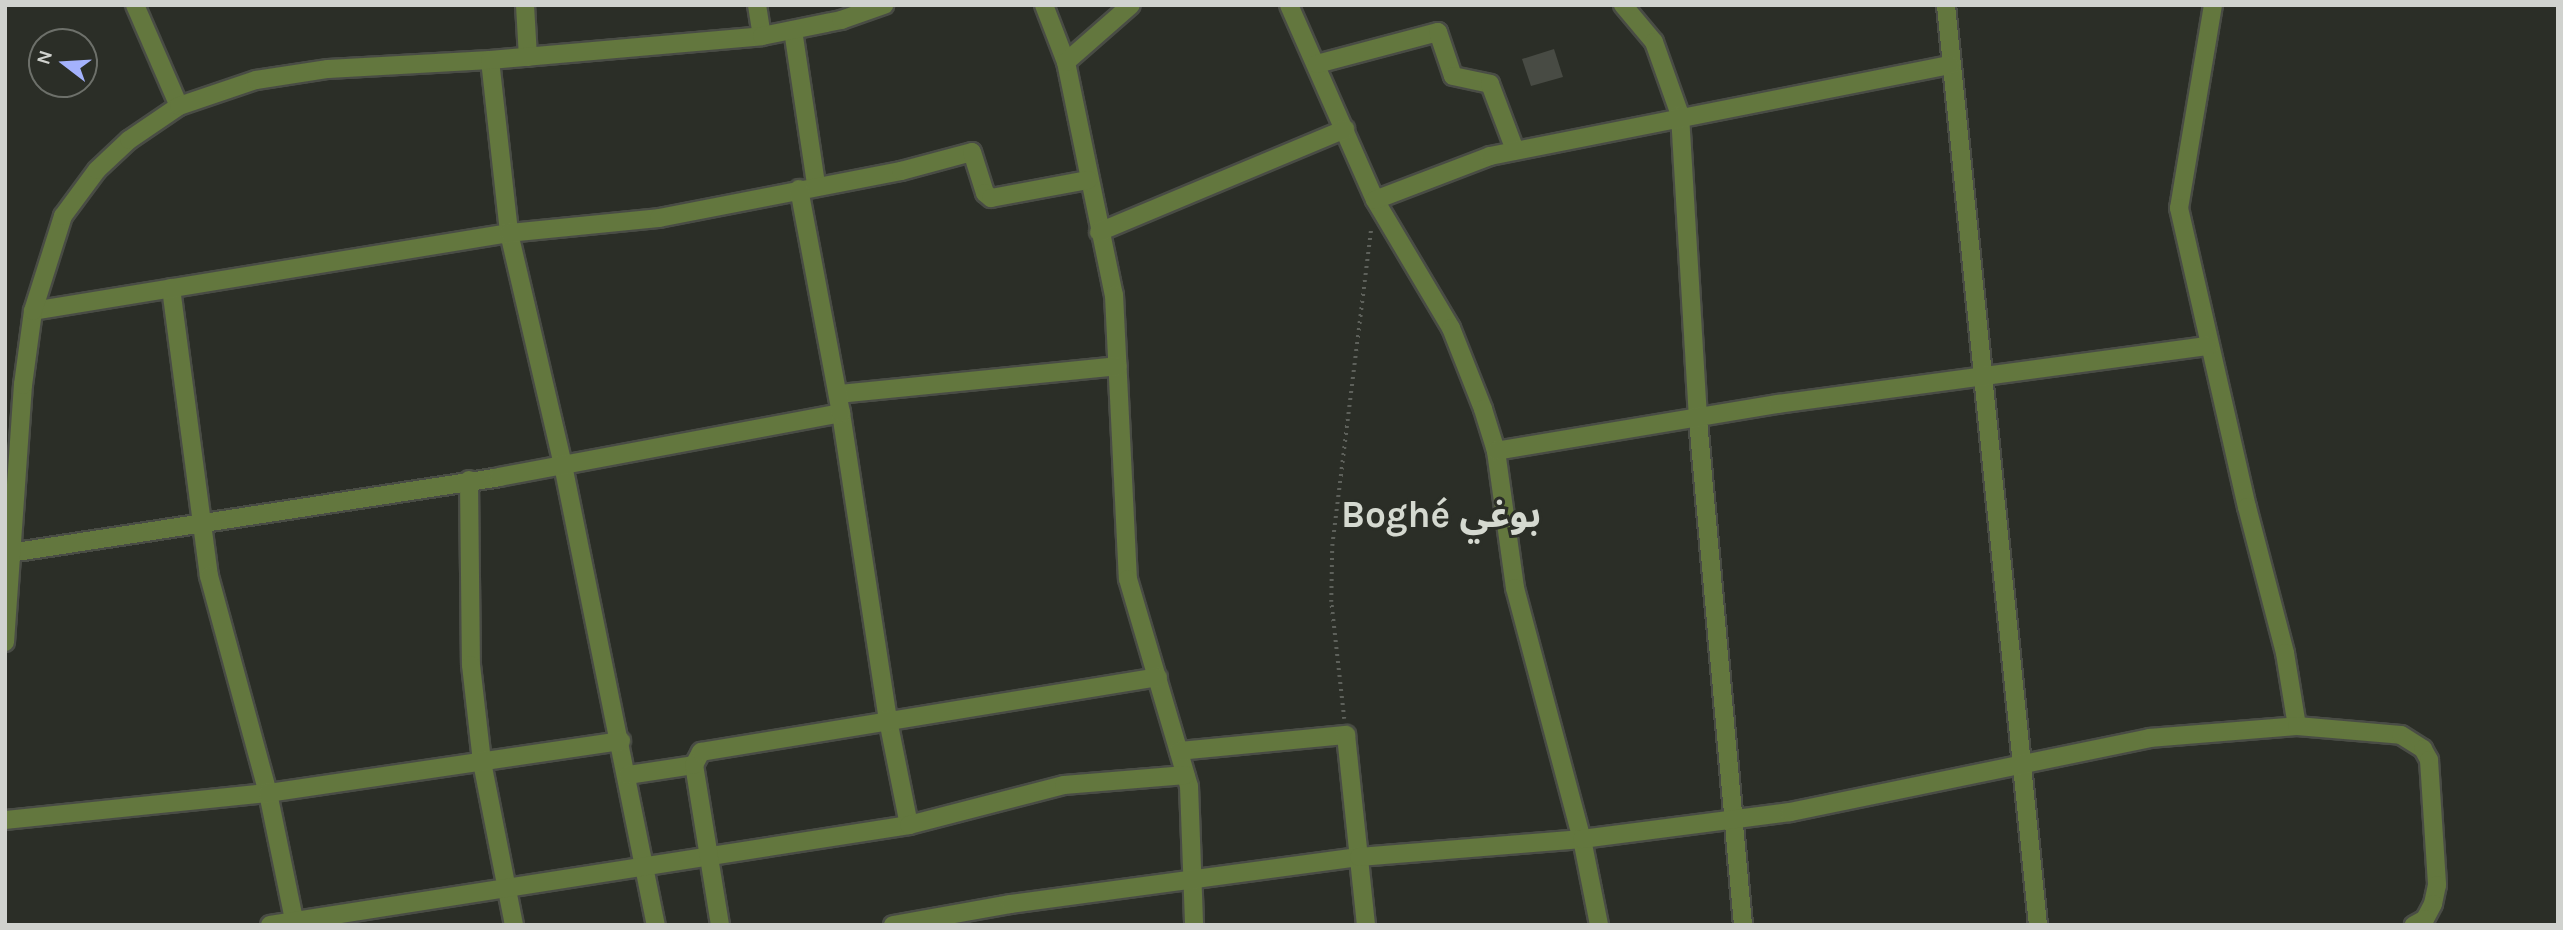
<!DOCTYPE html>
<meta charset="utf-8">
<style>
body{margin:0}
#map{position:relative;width:2563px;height:930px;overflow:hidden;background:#2b2e27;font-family:Karla,"Noto Sans Arabic",sans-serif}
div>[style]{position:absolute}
.building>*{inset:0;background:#484b44}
.path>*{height:3.5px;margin-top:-1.75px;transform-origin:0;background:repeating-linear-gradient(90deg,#5e615b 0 2px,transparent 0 7px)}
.roads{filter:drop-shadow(2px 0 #494c45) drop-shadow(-2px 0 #494c45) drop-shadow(0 2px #494c45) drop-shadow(0 -2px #494c45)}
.minor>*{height:18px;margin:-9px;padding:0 9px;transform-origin:9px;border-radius:9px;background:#63773e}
span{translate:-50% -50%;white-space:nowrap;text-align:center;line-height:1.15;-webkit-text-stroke:6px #2b2e27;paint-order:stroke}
.town-label{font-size:37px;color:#d5d9d0;font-weight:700}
.frame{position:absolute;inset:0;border:7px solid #d0d2ce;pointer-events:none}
.north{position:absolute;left:28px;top:28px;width:70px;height:70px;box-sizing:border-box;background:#2b2e27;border:2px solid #6d706a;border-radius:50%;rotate:287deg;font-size:19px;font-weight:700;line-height:28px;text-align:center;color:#d0d2ce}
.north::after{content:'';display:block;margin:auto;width:24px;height:32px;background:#a4b2fc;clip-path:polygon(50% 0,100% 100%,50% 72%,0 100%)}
</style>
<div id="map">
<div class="building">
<i style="clip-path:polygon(1554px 49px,1563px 77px,1531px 86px,1522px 59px)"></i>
</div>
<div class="path">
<i style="left:1344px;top:719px;width:118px;rotate:-96.3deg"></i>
<i style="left:1331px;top:602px;width:56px;rotate:-89deg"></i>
<i style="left:1332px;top:546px;width:318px;rotate:-83deg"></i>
</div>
<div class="roads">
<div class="minor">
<i style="left:135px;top:5px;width:110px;rotate:66.5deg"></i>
<i style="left:525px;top:5px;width:52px;rotate:86.7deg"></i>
<i style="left:757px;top:5px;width:31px;rotate:81deg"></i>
<i style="left:1044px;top:5px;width:61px;rotate:68.9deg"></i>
<i style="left:1066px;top:62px;width:238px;rotate:78.4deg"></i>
<i style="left:1114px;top:295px;width:284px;rotate:87.2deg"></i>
<i style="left:1128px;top:579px;width:216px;rotate:73.6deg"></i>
<i style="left:1189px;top:786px;width:139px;rotate:87.9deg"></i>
<i style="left:1289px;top:5px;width:213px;rotate:66.2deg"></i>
<i style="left:1375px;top:200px;width:149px;rotate:59.3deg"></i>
<i style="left:1451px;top:328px;width:87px;rotate:68.4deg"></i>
<i style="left:1483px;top:409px;width:44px;rotate:72.8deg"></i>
<i style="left:1496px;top:451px;width:138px;rotate:82.1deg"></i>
<i style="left:1515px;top:588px;width:260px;rotate:75.1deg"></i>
<i style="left:1582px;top:839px;width:88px;rotate:78.8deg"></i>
<i style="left:1623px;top:5px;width:48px;rotate:50deg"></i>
<i style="left:1654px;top:42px;width:77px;rotate:70.4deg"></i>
<i style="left:1680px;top:115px;width:306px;rotate:86.6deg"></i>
<i style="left:1698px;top:420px;width:507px;rotate:84.91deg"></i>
<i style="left:1946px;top:5px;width:925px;rotate:84.29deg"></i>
<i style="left:2213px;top:5px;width:206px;rotate:99.5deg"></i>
<i style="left:2179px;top:208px;width:307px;rotate:77.2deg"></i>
<i style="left:2247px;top:507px;width:151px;rotate:75.4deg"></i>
<i style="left:2285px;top:653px;width:74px;rotate:80.7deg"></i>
<i style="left:793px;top:30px;width:156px;rotate:81.5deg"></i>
<i style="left:490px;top:60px;width:174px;rotate:83.7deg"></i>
<i style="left:509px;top:233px;width:238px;rotate:76.9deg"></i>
<i style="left:563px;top:465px;width:469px;rotate:78.6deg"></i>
<i style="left:1066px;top:62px;width:86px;rotate:-41.2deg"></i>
<i style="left:1317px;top:64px;width:125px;rotate:-14.8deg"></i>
<i style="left:1438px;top:32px;width:46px;rotate:71.2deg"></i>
<i style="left:1453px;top:76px;width:38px;rotate:12deg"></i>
<i style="left:1490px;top:84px;width:71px;rotate:69.3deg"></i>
<i style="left:1375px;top:200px;width:123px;rotate:-20.9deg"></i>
<i style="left:1490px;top:156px;width:469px;rotate:-11.2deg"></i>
<i style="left:1099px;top:232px;width:267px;rotate:-22.7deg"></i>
<i style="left:171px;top:288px;width:290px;rotate:82.5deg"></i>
<i style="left:209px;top:576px;width:225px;rotate:74.8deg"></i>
<i style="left:268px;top:793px;width:135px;rotate:78.4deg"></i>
<i style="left:33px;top:311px;width:482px;rotate:-9.3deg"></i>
<i style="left:509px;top:233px;width:151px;rotate:-5.7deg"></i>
<i style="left:659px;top:218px;width:247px;rotate:-11deg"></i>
<i style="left:901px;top:171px;width:73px;rotate:-15deg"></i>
<i style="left:972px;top:152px;width:43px;rotate:72.4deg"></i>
<i style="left:985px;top:193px;width:8px;rotate:40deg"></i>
<i style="left:991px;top:198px;width:99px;rotate:-10.5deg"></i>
<i style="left:839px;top:394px;width:280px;rotate:-5.7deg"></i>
<i style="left:841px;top:413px;width:311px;rotate:81.3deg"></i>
<i style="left:888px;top:720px;width:107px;rotate:78.7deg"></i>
<i style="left:1496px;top:451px;width:286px;rotate:-9.5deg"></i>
<i style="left:1778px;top:404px;width:435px;rotate:-7.7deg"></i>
<i style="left:469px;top:480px;width:185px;rotate:89.4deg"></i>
<i style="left:471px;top:665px;width:98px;rotate:83.5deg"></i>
<i style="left:482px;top:762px;width:166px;rotate:78.9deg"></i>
<i style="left:10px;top:553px;width:495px;rotate:-8.8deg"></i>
<i style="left:499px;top:477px;width:348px;rotate:-10.6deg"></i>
<i style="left:841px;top:413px;width:228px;rotate:-100.6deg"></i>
<i style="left:5px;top:642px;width:258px;rotate:-86deg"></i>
<i style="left:23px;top:385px;width:75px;rotate:-82.3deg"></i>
<i style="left:33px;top:311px;width:100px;rotate:-72.5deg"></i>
<i style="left:63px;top:216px;width:57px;rotate:-53.5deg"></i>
<i style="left:97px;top:170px;width:44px;rotate:-43.2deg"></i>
<i style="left:129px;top:140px;width:60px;rotate:-34.2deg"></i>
<i style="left:179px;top:106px;width:81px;rotate:-18.7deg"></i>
<i style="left:256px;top:80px;width:73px;rotate:-8.7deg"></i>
<i style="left:328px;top:69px;width:162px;rotate:-3.2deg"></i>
<i style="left:490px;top:60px;width:273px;rotate:-5deg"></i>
<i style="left:762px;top:36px;width:81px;rotate:-11.4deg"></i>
<i style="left:841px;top:20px;width:46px;rotate:-19.2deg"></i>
<i style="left:1179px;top:751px;width:168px;rotate:-5.5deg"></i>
<i style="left:1346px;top:735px;width:191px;rotate:84deg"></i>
<i style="left:628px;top:775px;width:67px;rotate:-8.6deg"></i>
<i style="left:5px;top:820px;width:264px;rotate:-5.9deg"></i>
<i style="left:268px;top:793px;width:357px;rotate:-8.4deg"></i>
<i style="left:270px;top:925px;width:647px;rotate:-8.89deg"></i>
<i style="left:909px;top:825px;width:160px;rotate:-14.5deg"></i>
<i style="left:1064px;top:785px;width:122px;rotate:-4.7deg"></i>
<i style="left:720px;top:925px;width:162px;rotate:-99.2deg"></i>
<i style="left:694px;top:765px;width:15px;rotate:-62deg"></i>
<i style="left:701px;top:752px;width:463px;rotate:-9.3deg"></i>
<i style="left:893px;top:925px;width:120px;rotate:-10.1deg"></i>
<i style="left:1011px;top:904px;width:351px;rotate:-7.7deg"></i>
<i style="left:1359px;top:857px;width:224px;rotate:-4.6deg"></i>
<i style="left:1582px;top:839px;width:210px;rotate:-7.4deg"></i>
<i style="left:1790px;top:812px;width:367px;rotate:-11.6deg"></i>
<i style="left:2149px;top:738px;width:148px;rotate:-4.6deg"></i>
<i style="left:2297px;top:726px;width:104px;rotate:4.9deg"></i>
<i style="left:2401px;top:735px;width:26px;rotate:32deg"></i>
<i style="left:2423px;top:749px;width:13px;rotate:61deg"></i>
<i style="left:2429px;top:760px;width:125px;rotate:86.3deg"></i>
<i style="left:2437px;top:885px;width:19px;rotate:102deg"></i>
<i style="left:2433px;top:904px;width:17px;rotate:118deg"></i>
<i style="left:2425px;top:919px;width:13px;rotate:151deg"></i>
</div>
</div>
<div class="town-label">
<span style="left:1441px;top:515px">Boghé بوغي</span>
</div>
<div class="frame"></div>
<div class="north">N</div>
</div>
